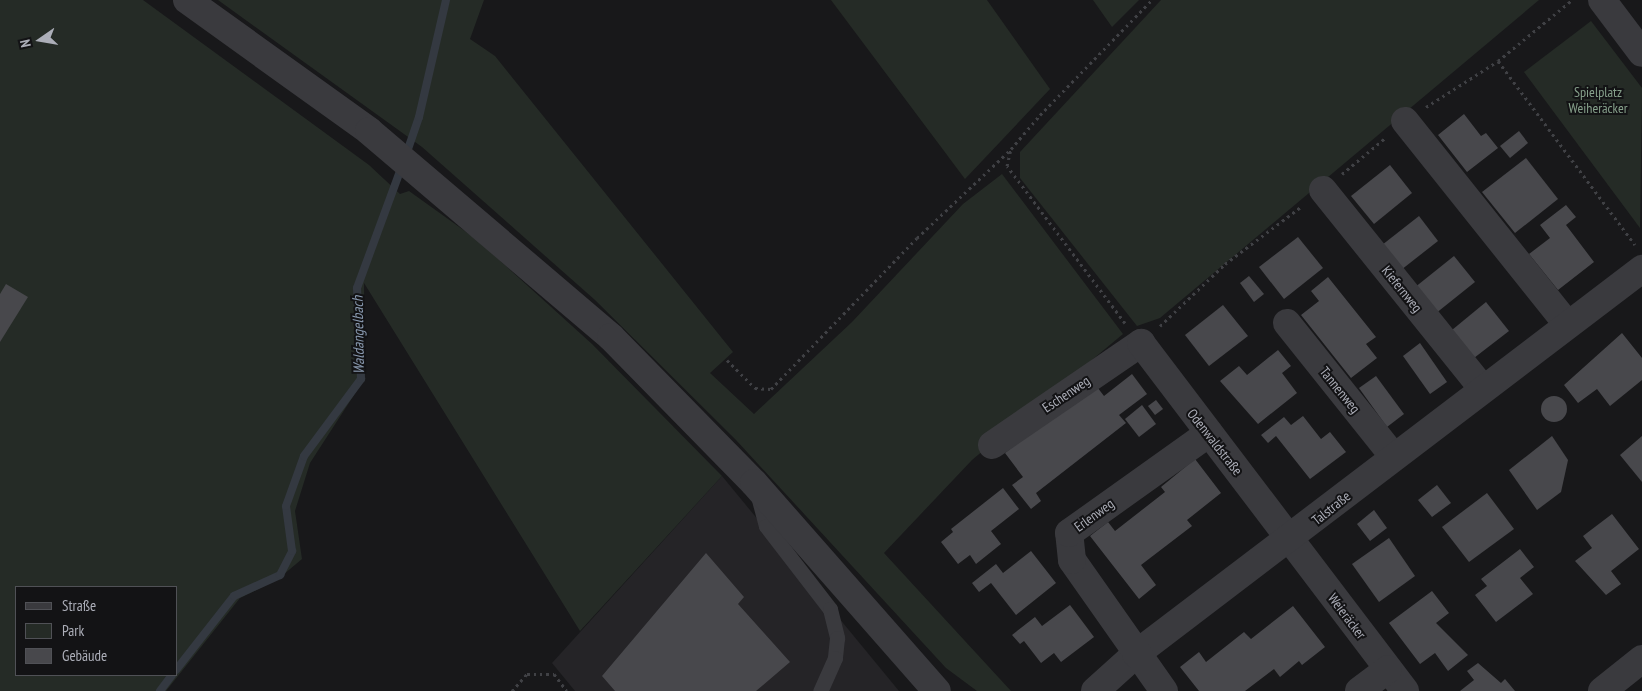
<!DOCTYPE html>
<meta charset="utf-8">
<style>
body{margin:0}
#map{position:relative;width:1642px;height:691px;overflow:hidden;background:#18181a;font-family:"PT Sans Narrow",sans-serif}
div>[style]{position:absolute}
.built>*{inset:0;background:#252427}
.green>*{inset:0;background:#252b26}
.stream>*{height:8px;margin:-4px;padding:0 4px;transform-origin:4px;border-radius:4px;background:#343941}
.building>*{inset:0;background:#48484c}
.round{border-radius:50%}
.path>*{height:3px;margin-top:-1.5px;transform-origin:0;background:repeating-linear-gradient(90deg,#404145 0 2.5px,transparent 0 6.5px)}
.service>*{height:15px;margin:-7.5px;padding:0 7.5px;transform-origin:7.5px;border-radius:7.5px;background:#3a3a3e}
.minor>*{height:28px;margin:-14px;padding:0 14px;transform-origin:14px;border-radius:14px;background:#3a3a3e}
.tertiary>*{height:28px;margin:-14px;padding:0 14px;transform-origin:14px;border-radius:14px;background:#3a3a3e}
span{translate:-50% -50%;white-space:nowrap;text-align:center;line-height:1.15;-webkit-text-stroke:4px #131315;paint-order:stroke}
.park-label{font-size:14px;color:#86a08b}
.street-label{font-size:14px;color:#acaeb8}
.water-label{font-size:15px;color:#8898ae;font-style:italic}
.legend{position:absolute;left:15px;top:586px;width:162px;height:90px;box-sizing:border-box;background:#131315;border:1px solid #505156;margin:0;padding:6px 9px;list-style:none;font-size:15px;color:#acaeb8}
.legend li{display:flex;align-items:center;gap:10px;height:25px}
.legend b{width:25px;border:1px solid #505156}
.north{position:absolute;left:15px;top:15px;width:50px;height:50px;-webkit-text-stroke:4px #131315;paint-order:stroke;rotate:257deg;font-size:14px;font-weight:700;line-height:20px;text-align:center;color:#acaeb8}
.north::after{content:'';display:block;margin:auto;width:18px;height:22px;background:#acaeb8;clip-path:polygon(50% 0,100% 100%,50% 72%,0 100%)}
</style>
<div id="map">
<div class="built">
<i style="clip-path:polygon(722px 476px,899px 691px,575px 691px,552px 663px)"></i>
</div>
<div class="green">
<i style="clip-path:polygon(evenodd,0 0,143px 0,369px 165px,400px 194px,409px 191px,476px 239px,592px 344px,722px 476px,580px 631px,364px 283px,365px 378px,310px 463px,295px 511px,302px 559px,277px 580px,240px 598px,166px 691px,0 691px,0 0,16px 587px,176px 587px,176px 675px,16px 675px,16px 587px)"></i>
<i style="clip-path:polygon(218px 0,484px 0,470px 39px,495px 56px,733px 352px,710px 373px,754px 414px,852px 322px,963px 204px,1002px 174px,1123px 334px,972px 460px,884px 553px,1011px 691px,977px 691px,946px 668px,736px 440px,595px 300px,422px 147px)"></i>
<i style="clip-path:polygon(831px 0,987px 0,1050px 89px,965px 179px)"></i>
<i style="clip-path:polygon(1093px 0,1139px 0,1112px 27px)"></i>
<i style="clip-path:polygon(1161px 0,1539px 0,1160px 318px,1137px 326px,1020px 178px,1020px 152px)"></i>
<i style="clip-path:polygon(1591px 21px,1642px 88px,1640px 228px,1524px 72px)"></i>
</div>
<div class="stream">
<i style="left:406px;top:155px;width:40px;rotate:-71.1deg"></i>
<i style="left:419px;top:117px;width:120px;rotate:-77deg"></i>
<i style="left:176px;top:670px;width:94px;rotate:-51.9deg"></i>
<i style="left:234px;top:596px;width:51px;rotate:-24.5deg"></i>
<i style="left:280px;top:575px;width:27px;rotate:-63deg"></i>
<i style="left:292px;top:551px;width:45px;rotate:-97.6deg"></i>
<i style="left:286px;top:506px;width:53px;rotate:-70.2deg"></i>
<i style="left:304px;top:456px;width:96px;rotate:-53.5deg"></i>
<i style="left:361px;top:379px;width:91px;rotate:-92.5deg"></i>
<i style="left:357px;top:288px;width:130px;rotate:-69.8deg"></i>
<i style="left:160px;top:691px;width:20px;rotate:-53deg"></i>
</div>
<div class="building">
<i style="clip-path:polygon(1464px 114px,1481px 136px,1486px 133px,1498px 148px,1467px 172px,1438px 135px)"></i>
<i style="clip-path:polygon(1519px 131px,1528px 143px,1510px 158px,1500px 146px)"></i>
<i style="clip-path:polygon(1526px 158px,1558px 199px,1515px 233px,1482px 192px)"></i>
<i style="clip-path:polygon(1390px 165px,1412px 193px,1374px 224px,1351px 196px)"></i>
<i style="clip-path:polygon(1566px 205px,1576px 217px,1566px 225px,1594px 262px,1558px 290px,1529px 254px,1550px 238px,1540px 225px)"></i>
<i style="clip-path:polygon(1419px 216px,1438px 241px,1401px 270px,1382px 245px)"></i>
<i style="clip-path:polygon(1298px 237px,1323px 268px,1284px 299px,1259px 267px)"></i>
<i style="clip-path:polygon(1454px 256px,1475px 282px,1435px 314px,1414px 288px)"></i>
<i style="clip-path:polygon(1249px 276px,1264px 294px,1254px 302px,1240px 283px)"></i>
<i style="clip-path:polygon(1328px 277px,1376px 337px,1366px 344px,1377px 358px,1351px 378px,1301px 315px,1319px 301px,1311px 291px)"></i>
<i style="clip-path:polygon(6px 284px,28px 297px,0 342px,0 294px)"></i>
<i style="clip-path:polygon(1486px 302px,1509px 331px,1474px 358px,1452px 330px)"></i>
<i style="clip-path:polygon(1223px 305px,1248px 336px,1209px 366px,1185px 335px)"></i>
<i style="clip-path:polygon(1622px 333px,1642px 358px,1642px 380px,1610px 406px,1597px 389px,1578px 403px,1564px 385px)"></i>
<i style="clip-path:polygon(1420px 343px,1447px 382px,1430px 394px,1403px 356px)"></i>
<i style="clip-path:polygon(1278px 350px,1291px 366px,1282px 373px,1297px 393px,1258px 424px,1220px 381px,1239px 366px,1247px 375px)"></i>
<i style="clip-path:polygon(1132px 374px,1147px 394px,1119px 415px,1126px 423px,1036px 493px,1041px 501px,1031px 509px,1012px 485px,1023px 477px,1005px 453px,1094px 383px,1104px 396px)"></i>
<i style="clip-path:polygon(1376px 376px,1404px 414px,1387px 427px,1359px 388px)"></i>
<i class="round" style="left:1541px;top:396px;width:26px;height:26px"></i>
<i style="clip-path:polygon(1156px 400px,1163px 409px,1155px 415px,1148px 406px)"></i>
<i style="clip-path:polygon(1142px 405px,1156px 424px,1139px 437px,1125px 419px)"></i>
<i style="clip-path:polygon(1303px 416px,1321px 439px,1330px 432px,1346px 452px,1310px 479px,1276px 436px,1268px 443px,1261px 435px,1284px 417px,1291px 425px)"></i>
<i style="clip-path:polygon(1552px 436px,1568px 460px,1561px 492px,1537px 510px,1509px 470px)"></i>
<i style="clip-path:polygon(1642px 436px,1642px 482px,1620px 455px)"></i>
<i style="clip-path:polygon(1195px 459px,1221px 493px,1187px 520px,1192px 526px,1141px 565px,1156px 585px,1139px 599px,1090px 536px,1108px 522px,1115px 531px,1165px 492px,1161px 487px)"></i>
<i style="clip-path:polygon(1437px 485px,1451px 503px,1432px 517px,1418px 500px)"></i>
<i style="clip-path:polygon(1003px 488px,1019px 509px,991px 531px,1001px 544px,976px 564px,970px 555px,958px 564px,941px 542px,953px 532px,951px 529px)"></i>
<i style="clip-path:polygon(1487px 493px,1514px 529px,1469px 562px,1442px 527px)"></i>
<i style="clip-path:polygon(1374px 510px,1387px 528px,1370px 541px,1357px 524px)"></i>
<i style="clip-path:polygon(1612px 514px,1639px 549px,1611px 571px,1621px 584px,1606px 595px,1575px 561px,1592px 548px,1583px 536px)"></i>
<i style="clip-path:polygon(1389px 538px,1415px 576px,1379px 602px,1352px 564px)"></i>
<i style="clip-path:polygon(1520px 549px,1534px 567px,1520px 578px,1533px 594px,1496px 622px,1475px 595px,1487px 586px,1481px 579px)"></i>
<i style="clip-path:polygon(1031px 551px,1056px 583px,1016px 615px,991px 583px,979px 592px,972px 583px,996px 564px,1003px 573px)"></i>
<i style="clip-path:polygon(706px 553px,744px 597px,738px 604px,790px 662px,756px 691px,615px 691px,602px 676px)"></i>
<i style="clip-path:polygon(1432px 591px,1449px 613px,1436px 623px,1468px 655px,1448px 671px,1435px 653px,1420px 664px,1389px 623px)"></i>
<i style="clip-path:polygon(1070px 605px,1094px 637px,1061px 662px,1054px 653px,1041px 663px,1024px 641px,1020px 644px,1012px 635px,1035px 617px,1042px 626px)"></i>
<i style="clip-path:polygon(1293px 606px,1325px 647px,1302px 665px,1299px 661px,1280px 677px,1274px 669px,1245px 691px,1199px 691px,1180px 667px,1199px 652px,1206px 662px,1244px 632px,1251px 639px)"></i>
<i style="clip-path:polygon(1478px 663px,1501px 683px,1505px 679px,1515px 691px,1460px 691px,1474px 680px,1467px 671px)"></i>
</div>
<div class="path">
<i style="left:1498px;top:61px;width:229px;rotate:53.3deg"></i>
<i style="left:1426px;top:107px;width:85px;rotate:-32.6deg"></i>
<i style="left:1498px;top:61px;width:96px;rotate:-39.5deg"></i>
<i style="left:1342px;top:174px;width:56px;rotate:-39.9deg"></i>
<i style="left:1125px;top:323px;width:196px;rotate:-126.9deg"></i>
<i style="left:1007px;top:166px;width:17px;rotate:-77deg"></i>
<i style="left:1011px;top:149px;width:45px;rotate:-49.5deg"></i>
<i style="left:1040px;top:115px;width:161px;rotate:-45.8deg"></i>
<i style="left:1160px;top:326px;width:90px;rotate:-43.6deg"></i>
<i style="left:1225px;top:264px;width:96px;rotate:-37deg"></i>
<i style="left:727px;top:360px;width:40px;rotate:45deg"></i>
<i style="left:755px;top:388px;width:16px;rotate:4deg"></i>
<i style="left:771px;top:389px;width:210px;rotate:-46deg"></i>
<i style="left:917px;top:238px;width:128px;rotate:-43.4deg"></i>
<i style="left:512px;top:691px;width:23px;rotate:-49deg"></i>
<i style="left:527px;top:674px;width:27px"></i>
<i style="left:554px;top:674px;width:21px;rotate:53deg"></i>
</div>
<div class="service">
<i style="left:758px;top:496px;width:31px;rotate:75deg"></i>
<i style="left:766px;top:526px;width:105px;rotate:52.4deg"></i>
<i style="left:830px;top:609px;width:30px;rotate:76deg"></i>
<i style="left:837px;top:638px;width:20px;rotate:96deg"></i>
<i style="left:835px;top:658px;width:36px;rotate:114deg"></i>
</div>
<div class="minor">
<i style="left:1602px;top:0;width:66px;rotate:53deg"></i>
<i style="left:1405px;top:121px;width:258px;rotate:51.4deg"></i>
<i style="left:1323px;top:190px;width:254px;rotate:51.2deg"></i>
<i style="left:1287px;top:323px;width:171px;rotate:51.4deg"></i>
<i style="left:992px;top:445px;width:181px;rotate:-34.4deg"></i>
<i style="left:1141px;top:343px;width:437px;rotate:52.8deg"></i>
<i style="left:1095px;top:691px;width:55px;rotate:-42.1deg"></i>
<i style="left:1136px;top:654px;width:636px;rotate:-37.27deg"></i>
<i style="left:1164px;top:691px;width:160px;rotate:-125.1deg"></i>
<i style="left:1072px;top:560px;width:27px;rotate:-96deg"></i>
<i style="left:1069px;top:533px;width:172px;rotate:-35.5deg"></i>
<i style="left:1359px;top:691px;width:36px;rotate:-37deg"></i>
<i style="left:1602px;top:691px;width:51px;rotate:-38.7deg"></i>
</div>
<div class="tertiary">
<i style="left:187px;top:0;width:224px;rotate:35.7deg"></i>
<i style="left:369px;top:131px;width:318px;rotate:40.4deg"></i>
<i style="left:611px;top:337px;width:204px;rotate:45.6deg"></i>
<i style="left:754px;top:483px;width:277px;rotate:48.7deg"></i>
</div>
<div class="park-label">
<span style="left:1598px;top:100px">Spielplatz<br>Weiheräcker</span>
</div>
<div class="street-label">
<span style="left:1402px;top:289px;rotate:51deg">Kiefernweg</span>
<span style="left:1340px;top:390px;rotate:51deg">Tannenweg</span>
<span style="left:1066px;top:394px;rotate:-34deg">Eschenweg</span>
<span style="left:1215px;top:442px;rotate:52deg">Odenwaldstraße</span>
<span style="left:1331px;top:508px;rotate:-39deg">Talstraße</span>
<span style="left:1094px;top:515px;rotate:-36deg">Erlenweg</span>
<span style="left:1347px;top:616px;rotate:53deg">Weieräcker</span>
</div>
<div class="water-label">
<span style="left:358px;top:335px;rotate:-91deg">Waldangelbach</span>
</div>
<ul class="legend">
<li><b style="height:6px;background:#3a3a3e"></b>Straße</li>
<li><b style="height:14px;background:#252b26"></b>Park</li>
<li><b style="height:14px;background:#48484c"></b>Gebäude</li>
</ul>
<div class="north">N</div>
</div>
